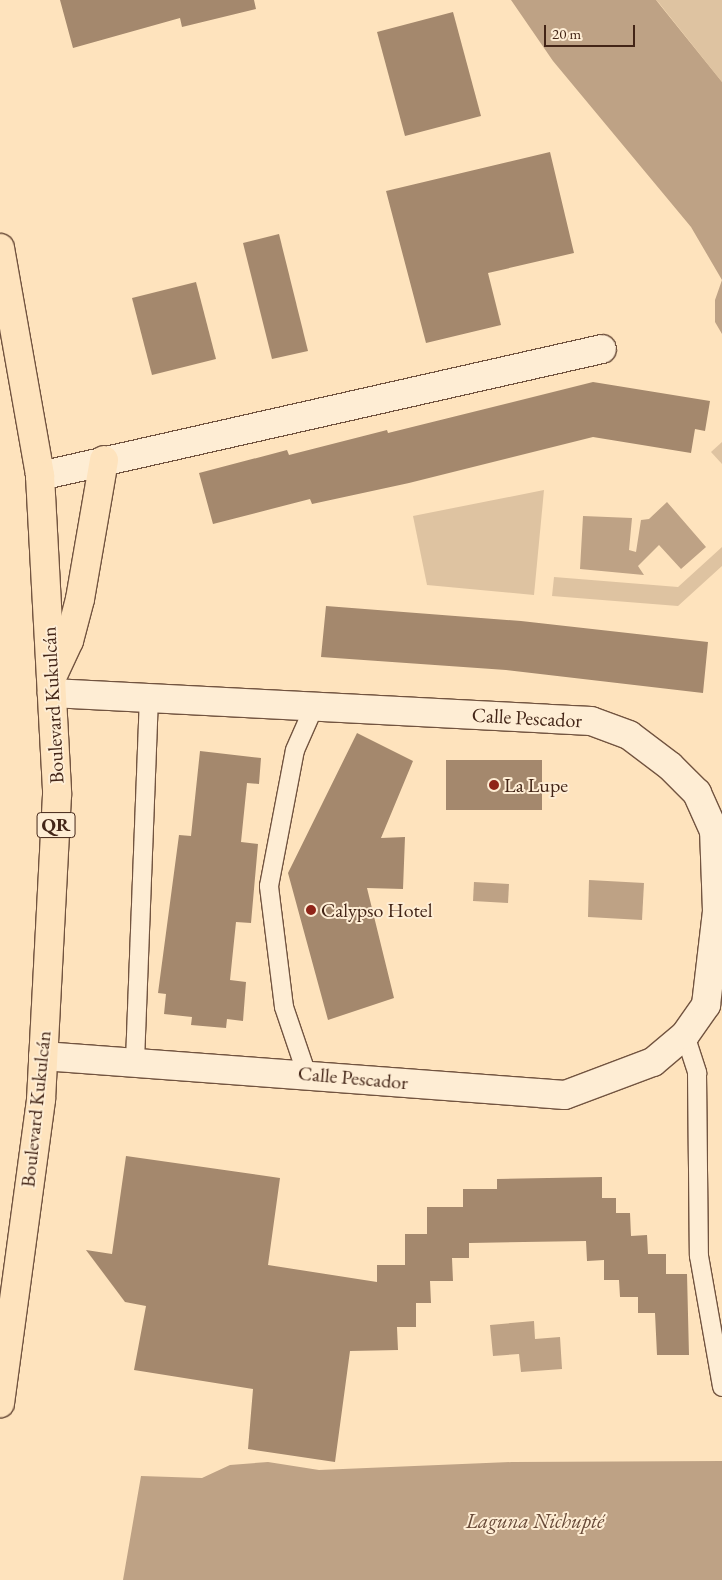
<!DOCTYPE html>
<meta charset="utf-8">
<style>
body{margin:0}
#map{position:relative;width:722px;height:1580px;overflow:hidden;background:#fee3bd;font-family:"EB Garamond",serif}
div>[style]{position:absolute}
.green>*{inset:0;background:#dec3a1}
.water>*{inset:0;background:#bea285}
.building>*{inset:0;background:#a4886d}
.roads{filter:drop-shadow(1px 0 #725440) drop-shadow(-1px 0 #725440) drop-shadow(0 1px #725440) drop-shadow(0 -1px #725440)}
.lane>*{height:18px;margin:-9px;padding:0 9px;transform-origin:9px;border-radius:9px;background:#feedd4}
.street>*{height:28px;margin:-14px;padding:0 14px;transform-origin:14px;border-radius:14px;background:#feedd4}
.primary>*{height:28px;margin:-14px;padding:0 14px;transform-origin:14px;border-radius:14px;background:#fee3bd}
.dots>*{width:14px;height:14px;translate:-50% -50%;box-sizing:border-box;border:2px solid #feedd4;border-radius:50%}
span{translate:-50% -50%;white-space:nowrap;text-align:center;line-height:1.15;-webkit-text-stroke:4px #feedd4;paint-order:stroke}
.shield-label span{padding:1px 4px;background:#feedd4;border:1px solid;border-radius:4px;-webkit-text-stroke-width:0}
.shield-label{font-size:19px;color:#432517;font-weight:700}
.street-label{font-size:20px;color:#432517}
.poi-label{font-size:20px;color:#432517}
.left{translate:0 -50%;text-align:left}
.water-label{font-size:21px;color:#684a38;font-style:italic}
.scale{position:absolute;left:544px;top:25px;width:91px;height:22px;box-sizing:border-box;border:2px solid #432517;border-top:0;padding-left:6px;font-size:15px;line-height:18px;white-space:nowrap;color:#432517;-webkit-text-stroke:4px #feedd4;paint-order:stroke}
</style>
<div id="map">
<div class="green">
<i style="clip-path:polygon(656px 0,722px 0,722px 82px,659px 3px)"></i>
<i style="clip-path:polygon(722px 442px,722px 464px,711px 452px)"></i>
<i style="clip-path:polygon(544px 490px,534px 595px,427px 585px,413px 516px)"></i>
<i style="clip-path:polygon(722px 547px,722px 566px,678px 606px,552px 596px,554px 577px,678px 587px)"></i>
</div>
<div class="water">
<i style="clip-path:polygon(511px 0,656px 0,722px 82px,722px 334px,715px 322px,715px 300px,722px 280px,691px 227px,553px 61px)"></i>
<i style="clip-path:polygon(667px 502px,706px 547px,681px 569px,659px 545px,638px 566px,644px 575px,580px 569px,583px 516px,632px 518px,629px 550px,636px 552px,641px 520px,649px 519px)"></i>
<i style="clip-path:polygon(589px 880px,644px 883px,642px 920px,588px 917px)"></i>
<i style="clip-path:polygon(474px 882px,509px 884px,508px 903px,473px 901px)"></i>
<i style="clip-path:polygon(534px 1321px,535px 1339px,560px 1337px,562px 1369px,521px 1372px,519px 1354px,493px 1356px,490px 1325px)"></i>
<i style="clip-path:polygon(722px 1461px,722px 1580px,123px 1580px,141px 1476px,202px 1478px,230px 1465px,268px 1462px,319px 1470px,512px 1462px)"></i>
</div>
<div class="building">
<i style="clip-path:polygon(60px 0,254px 0,256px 9px,182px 27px,180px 18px,73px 48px)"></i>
<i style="clip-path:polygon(453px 12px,481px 116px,405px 136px,377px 32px)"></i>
<i style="clip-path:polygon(550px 152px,574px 253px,488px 273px,501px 325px,426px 343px,386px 191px)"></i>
<i style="clip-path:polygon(279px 234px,308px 351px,272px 359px,243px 243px)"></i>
<i style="clip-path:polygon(196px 282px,216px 359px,152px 375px,132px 298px)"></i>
<i style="clip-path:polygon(593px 382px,710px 401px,705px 431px,695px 429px,691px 453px,593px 437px,409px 483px,312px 504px,310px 499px,213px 524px,199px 473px,287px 450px,289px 455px,387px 430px,388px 433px)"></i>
<i style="clip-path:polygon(326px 606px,521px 621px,708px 642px,703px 693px,506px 670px,321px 657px)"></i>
<i style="clip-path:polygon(357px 733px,413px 761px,381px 838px,405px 837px,403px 889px,367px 888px,394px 998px,328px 1020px,288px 873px)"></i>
<i style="clip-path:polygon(200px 751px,261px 758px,259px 784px,247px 783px,241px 842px,258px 844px,251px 923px,236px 922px,230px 980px,246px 982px,243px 1021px,227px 1019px,226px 1028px,191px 1025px,192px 1017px,164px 1014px,166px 994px,158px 993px,179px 835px,191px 836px)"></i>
<i style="clip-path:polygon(446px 760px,542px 760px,542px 810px,446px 810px)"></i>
<i style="clip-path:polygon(126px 1156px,280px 1178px,268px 1265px,377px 1282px,377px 1265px,405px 1265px,405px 1234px,427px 1234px,427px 1207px,463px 1207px,463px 1189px,497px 1189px,497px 1179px,602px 1177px,602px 1198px,616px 1198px,616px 1213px,630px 1213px,631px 1236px,647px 1235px,648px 1254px,666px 1254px,666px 1274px,687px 1274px,689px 1355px,657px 1355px,655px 1313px,638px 1313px,638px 1297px,620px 1297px,619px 1280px,604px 1280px,604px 1260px,587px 1261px,586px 1241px,469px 1243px,469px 1258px,452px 1258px,453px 1281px,430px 1281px,431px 1303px,416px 1303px,416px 1327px,397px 1327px,398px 1350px,350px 1351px,335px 1462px,248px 1449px,253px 1389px,134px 1370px,146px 1306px,125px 1302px,86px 1250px,112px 1254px)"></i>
</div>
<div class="roads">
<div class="lane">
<i style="left:685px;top:1035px;width:40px;rotate:72deg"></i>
<i style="left:697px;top:1073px;width:183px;rotate:89.4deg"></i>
<i style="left:699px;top:1256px;width:133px;rotate:80deg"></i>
<i style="left:135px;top:1061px;width:362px;rotate:-87.8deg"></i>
<i style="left:307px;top:1075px;width:72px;rotate:-108.7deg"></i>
<i style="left:284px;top:1007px;width:122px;rotate:-97.1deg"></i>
<i style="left:269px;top:886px;width:138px;rotate:-79.2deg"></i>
<i style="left:295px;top:750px;width:47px;rotate:-66.2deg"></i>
</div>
<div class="street">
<i style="left:40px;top:476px;width:576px;rotate:-12.73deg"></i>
<i style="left:43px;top:1056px;width:523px;rotate:4.27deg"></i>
<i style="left:565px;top:1095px;width:94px;rotate:-20.6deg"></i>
<i style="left:653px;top:1062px;width:42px;rotate:-40.2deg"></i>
<i style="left:685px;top:1035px;width:37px;rotate:-55deg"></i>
<i style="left:706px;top:1005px;width:95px;rotate:-83.3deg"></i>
<i style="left:717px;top:911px;width:80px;rotate:-92.1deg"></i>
<i style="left:714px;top:831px;width:42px;rotate:-114.1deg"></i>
<i style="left:697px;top:793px;width:38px;rotate:-135deg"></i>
<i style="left:670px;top:766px;width:51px;rotate:-142.9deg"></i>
<i style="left:629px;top:735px;width:40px;rotate:-159.8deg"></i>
<i style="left:591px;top:721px;width:540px;rotate:-177.03deg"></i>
</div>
<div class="primary">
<i style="left:0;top:248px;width:231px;rotate:80deg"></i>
<i style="left:40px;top:476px;width:319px;rotate:86.9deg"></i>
<i style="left:57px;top:795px;width:305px;rotate:93deg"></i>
<i style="left:41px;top:1100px;width:306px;rotate:97.7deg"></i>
<i style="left:53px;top:675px;width:38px;rotate:-65deg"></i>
<i style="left:69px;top:641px;width:43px;rotate:-75.3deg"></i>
<i style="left:80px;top:599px;width:141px;rotate:-80.2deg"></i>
</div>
</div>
<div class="dots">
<i style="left:494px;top:785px;background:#8f2418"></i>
<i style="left:311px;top:910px;background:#8f2418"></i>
</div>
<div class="shield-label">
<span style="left:56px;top:825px">QR</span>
</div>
<div class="street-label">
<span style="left:53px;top:705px;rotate:-93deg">Boulevard Kukulcán</span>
<span style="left:527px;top:718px;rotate:3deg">Calle Pescador</span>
<span style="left:353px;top:1078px;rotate:5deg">Calle Pescador</span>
<span style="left:36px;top:1109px;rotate:-84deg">Boulevard Kukulcán</span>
</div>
<div class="poi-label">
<span class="left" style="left:504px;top:785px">La Lupe</span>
<span class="left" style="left:321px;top:910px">Calypso Hotel</span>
</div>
<div class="water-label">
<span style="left:535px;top:1521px">Laguna Nichupté</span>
</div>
<div class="scale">20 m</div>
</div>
